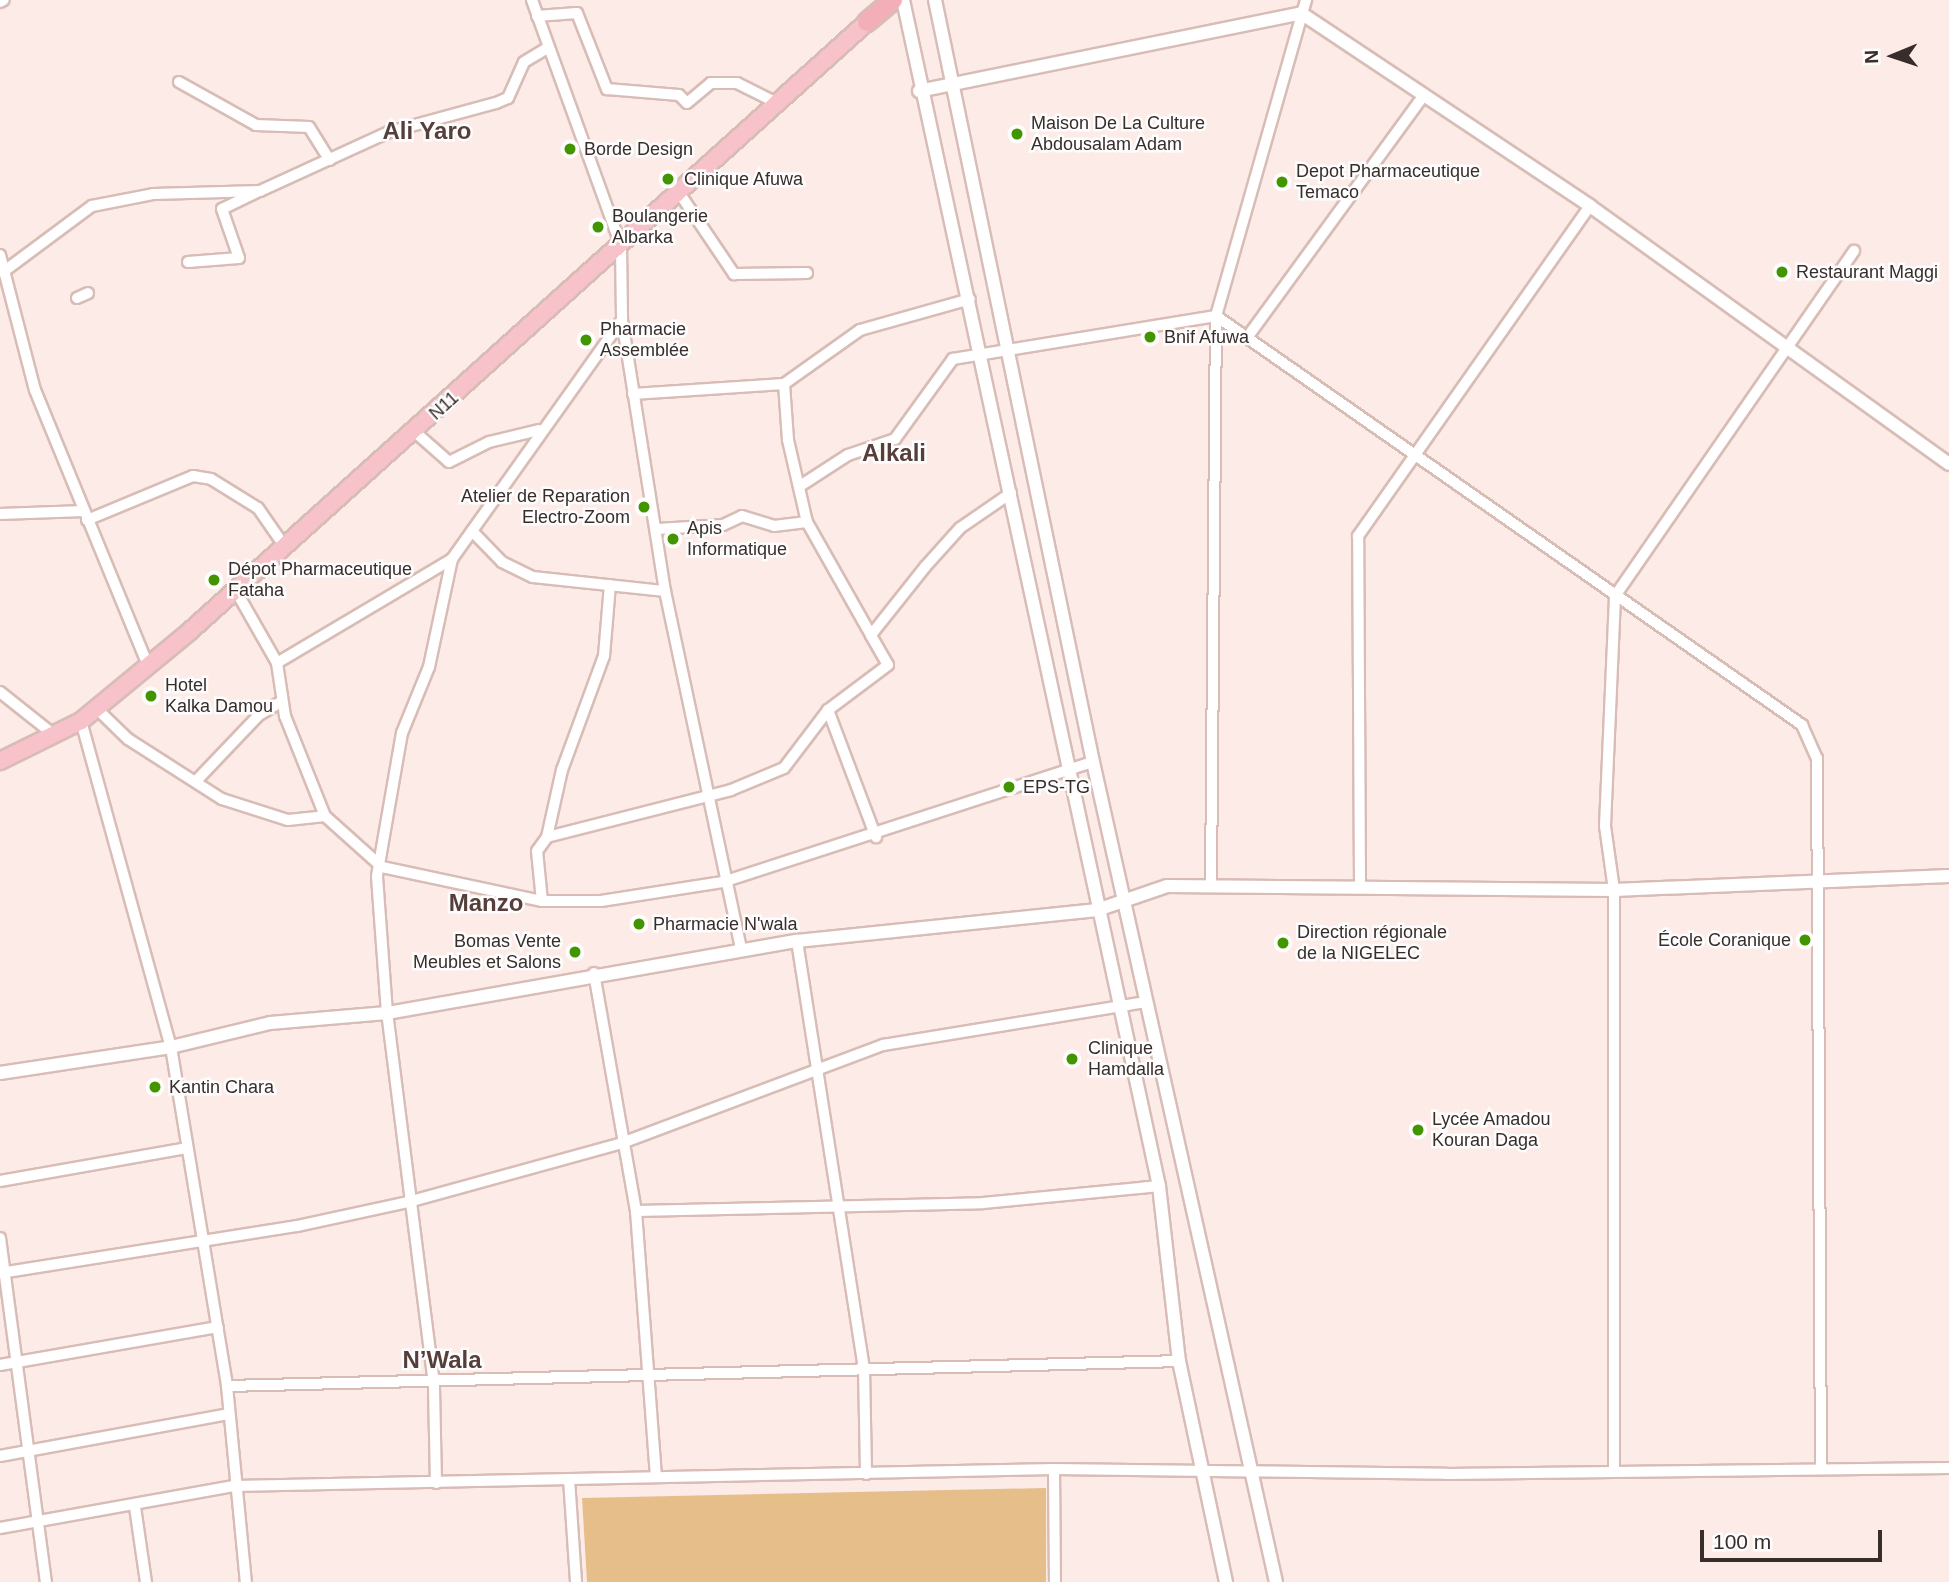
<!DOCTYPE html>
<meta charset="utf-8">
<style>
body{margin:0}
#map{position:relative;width:1949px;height:1582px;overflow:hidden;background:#fdebe7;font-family:Arial,sans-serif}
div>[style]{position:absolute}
.green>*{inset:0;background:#e6be89}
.roads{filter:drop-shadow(2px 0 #d8bcb6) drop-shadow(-2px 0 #d8bcb6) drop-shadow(0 2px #d8bcb6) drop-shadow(0 -2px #d8bcb6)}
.minor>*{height:10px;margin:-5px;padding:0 5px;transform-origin:5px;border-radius:5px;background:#fff}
.tertiary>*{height:12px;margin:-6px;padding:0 6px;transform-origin:6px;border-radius:6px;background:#fff}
.primary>*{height:16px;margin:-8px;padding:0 8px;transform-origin:8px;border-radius:8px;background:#f7c2c9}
.trunk>*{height:18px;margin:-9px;padding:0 9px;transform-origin:9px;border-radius:9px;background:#f4aeb7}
.dots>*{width:19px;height:19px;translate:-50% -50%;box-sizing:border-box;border:4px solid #fdfdfd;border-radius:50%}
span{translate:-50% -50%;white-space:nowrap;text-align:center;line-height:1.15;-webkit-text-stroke:5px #fdfdfd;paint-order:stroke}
.poi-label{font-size:18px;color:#382d2b}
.left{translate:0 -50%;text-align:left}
.right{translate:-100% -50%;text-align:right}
.street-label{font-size:18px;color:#382d2b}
.district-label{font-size:24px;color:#563f3a;font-weight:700}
.north{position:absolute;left:1858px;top:21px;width:70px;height:70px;-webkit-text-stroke:5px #fdfdfd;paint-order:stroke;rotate:268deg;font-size:19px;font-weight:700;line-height:28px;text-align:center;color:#382d2b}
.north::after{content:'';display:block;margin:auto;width:24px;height:32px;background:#382d2b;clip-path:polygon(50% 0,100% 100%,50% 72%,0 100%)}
.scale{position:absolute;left:1700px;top:1530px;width:182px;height:32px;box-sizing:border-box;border:4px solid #382d2b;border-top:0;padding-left:9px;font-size:21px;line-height:24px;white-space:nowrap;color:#382d2b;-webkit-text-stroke:5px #fdfdfd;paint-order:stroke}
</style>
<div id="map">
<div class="green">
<i style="clip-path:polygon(1046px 1488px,1046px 1582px,587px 1582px,582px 1498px)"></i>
</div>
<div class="roads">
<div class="minor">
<i style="left:532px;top:0;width:262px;rotate:70.1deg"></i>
<i style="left:621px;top:246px;width:74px;rotate:89.2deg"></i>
<i style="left:622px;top:320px;width:274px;rotate:81deg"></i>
<i style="left:665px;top:591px;width:367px;rotate:78deg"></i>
<i style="left:0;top:2px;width:4px;rotate:-27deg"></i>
<i style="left:537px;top:16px;width:40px;rotate:-4.3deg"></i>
<i style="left:577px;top:13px;width:82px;rotate:68.5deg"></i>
<i style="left:607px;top:89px;width:72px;rotate:4.8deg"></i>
<i style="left:679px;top:95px;width:11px;rotate:45deg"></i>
<i style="left:687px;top:103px;width:31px;rotate:-40deg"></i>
<i style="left:711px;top:83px;width:26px"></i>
<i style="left:737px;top:83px;width:45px;rotate:26.6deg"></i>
<i style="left:179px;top:82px;width:88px;rotate:29.2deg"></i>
<i style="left:256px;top:125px;width:53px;rotate:2.2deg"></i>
<i style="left:309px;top:127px;width:39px;rotate:58deg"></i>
<i style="left:680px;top:194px;width:97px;rotate:56deg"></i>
<i style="left:734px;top:274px;width:73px;rotate:-0.8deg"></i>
<i style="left:0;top:255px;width:139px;rotate:75.5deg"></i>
<i style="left:35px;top:390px;width:298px;rotate:67.7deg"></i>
<i style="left:188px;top:262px;width:51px;rotate:-4.5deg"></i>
<i style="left:239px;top:258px;width:52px;rotate:-109.1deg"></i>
<i style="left:222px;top:209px;width:39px;rotate:-26deg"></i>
<i style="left:3px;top:272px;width:111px;rotate:-36.6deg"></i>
<i style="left:92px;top:206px;width:62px;rotate:-11.1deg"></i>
<i style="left:153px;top:194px;width:107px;rotate:-1.6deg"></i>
<i style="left:260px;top:191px;width:142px;rotate:-24.6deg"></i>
<i style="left:389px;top:132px;width:111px;rotate:-15.2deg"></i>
<i style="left:496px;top:103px;width:13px;rotate:-23deg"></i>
<i style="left:508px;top:98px;width:39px;rotate:-66deg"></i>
<i style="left:524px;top:62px;width:27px;rotate:-31deg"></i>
<i style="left:77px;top:298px;width:12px;rotate:-24deg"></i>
<i style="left:1249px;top:335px;width:296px;rotate:-53.9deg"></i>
<i style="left:784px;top:384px;width:56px;rotate:85.9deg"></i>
<i style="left:788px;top:440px;width:84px;rotate:77deg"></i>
<i style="left:633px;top:394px;width:151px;rotate:-3.8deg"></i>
<i style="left:784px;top:384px;width:93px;rotate:-35.4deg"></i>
<i style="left:860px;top:330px;width:114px;rotate:-15.7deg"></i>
<i style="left:415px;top:432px;width:45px;rotate:41.4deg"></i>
<i style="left:449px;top:462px;width:45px;rotate:-26.6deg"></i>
<i style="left:489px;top:442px;width:51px;rotate:-13.5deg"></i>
<i style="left:800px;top:486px;width:57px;rotate:-32.9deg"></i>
<i style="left:848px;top:455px;width:50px;rotate:-18.8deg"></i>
<i style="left:895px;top:439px;width:99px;rotate:-54.1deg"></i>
<i style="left:953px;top:359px;width:266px;rotate:-9.3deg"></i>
<i style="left:1216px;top:316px;width:715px;rotate:34.91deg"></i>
<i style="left:1802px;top:725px;width:36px;rotate:66deg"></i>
<i style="left:1817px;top:758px;width:710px;rotate:89.68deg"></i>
<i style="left:0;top:514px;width:84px;rotate:-2deg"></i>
<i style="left:87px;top:520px;width:115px;rotate:-22.5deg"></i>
<i style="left:193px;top:476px;width:18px;rotate:9deg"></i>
<i style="left:211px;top:479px;width:55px;rotate:31.7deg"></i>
<i style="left:258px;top:508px;width:47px;rotate:55.3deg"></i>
<i style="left:657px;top:529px;width:66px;rotate:-3.5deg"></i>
<i style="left:723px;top:525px;width:21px;rotate:-25deg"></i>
<i style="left:742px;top:516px;width:34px;rotate:17deg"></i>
<i style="left:774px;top:526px;width:33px;rotate:-7deg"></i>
<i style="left:807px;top:522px;width:130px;rotate:60.5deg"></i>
<i style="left:472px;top:531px;width:43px;rotate:45.9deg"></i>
<i style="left:502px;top:562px;width:34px;rotate:26deg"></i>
<i style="left:533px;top:577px;width:133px;rotate:6.1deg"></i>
<i style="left:236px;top:591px;width:83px;rotate:60.3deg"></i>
<i style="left:277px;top:663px;width:54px;rotate:81.4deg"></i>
<i style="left:285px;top:716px;width:108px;rotate:68.2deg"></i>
<i style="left:325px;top:816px;width:76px;rotate:41.8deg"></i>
<i style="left:382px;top:867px;width:164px;rotate:12deg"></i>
<i style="left:542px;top:901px;width:59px"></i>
<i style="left:601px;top:901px;width:123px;rotate:-8.9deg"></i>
<i style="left:723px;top:882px;width:389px;rotate:-18deg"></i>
<i style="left:277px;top:663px;width:204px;rotate:-30.7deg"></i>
<i style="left:0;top:692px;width:69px;rotate:38.5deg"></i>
<i style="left:96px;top:708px;width:45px;rotate:44.1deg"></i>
<i style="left:128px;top:739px;width:112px;rotate:32.6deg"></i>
<i style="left:222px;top:799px;width:69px;rotate:17.7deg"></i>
<i style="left:288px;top:820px;width:37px;rotate:-6deg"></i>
<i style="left:828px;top:710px;width:136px;rotate:69.3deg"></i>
<i style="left:81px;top:721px;width:338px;rotate:74.6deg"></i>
<i style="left:171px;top:1047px;width:344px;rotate:80.6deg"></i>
<i style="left:227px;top:1386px;width:197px;rotate:84.5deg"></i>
<i style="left:197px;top:780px;width:90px;rotate:-46.4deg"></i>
<i style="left:259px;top:715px;width:27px;rotate:-31deg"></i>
<i style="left:547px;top:837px;width:69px;rotate:-77.4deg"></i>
<i style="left:562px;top:770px;width:121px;rotate:-69.8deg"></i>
<i style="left:604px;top:656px;width:71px;rotate:-85.2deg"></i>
<i style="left:1211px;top:884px;width:568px;rotate:-89.5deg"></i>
<i style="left:1216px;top:316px;width:329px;rotate:-74.1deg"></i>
<i style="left:1360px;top:884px;width:348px;rotate:-90.3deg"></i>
<i style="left:1358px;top:536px;width:403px;rotate:-54.9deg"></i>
<i style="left:542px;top:901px;width:50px;rotate:-95.7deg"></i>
<i style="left:537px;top:851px;width:17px;rotate:-54deg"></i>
<i style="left:547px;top:837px;width:190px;rotate:-14.3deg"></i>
<i style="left:731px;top:790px;width:57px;rotate:-22.5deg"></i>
<i style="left:784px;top:768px;width:73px;rotate:-52.8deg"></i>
<i style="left:828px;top:710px;width:75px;rotate:-36.9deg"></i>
<i style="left:888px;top:665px;width:34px;rotate:-120deg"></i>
<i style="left:871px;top:635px;width:87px;rotate:-51.5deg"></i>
<i style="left:925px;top:567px;width:52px;rotate:-48.1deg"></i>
<i style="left:960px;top:528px;width:62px;rotate:-34.5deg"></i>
<i style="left:797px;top:941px;width:432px;rotate:81.1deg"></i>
<i style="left:864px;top:1368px;width:106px;rotate:88.9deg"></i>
<i style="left:594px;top:973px;width:242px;rotate:80deg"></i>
<i style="left:636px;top:1211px;width:266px;rotate:85.7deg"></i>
<i style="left:0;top:1181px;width:190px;rotate:-10deg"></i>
<i style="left:636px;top:1211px;width:347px;rotate:-1.3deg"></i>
<i style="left:983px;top:1203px;width:177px;rotate:-5.5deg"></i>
<i style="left:0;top:1238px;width:347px;rotate:82.4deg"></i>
<i style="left:0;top:1273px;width:301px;rotate:-9deg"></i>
<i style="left:297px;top:1226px;width:114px;rotate:-12.2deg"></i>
<i style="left:408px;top:1202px;width:222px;rotate:-15.4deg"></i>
<i style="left:622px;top:1143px;width:279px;rotate:-20.6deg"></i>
<i style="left:883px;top:1045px;width:267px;rotate:-9.3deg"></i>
<i style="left:0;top:1365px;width:221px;rotate:-9.9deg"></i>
<i style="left:227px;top:1386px;width:952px;rotate:-1.5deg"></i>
<i style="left:0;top:1456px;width:232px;rotate:-10.4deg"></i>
<i style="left:1614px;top:1468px;width:578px;rotate:-90deg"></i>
<i style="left:1614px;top:890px;width:65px;rotate:-98deg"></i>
<i style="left:1605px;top:826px;width:230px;rotate:-87.5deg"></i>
<i style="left:1615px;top:596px;width:420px;rotate:-55.3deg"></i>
<i style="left:1054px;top:1469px;width:113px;rotate:89.5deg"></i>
<i style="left:569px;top:1479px;width:103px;rotate:86.1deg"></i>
<i style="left:436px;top:1483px;width:99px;rotate:-91.2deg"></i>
<i style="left:434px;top:1384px;width:374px;rotate:-97.2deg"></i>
<i style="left:387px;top:1013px;width:137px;rotate:-94.2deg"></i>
<i style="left:377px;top:876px;width:145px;rotate:-80.1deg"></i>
<i style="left:402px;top:733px;width:71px;rotate:-67.8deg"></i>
<i style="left:429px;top:667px;width:110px;rotate:-78deg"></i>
<i style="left:452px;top:559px;width:293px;rotate:-54.6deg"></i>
<i style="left:135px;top:1507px;width:76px;rotate:81.7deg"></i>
<i style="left:0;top:1528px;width:238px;rotate:-10.2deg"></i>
<i style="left:234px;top:1486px;width:820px;rotate:-1.19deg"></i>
<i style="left:1054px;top:1469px;width:393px;rotate:0.7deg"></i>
<i style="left:1447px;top:1474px;width:502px;rotate:-0.68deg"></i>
</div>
<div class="tertiary">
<i style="left:903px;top:0;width:1213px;rotate:77.82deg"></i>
<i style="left:1159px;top:1186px;width:176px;rotate:83.5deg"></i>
<i style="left:1179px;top:1361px;width:226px;rotate:78deg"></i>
<i style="left:935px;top:0;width:778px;rotate:78.29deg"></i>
<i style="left:1093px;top:762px;width:840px;rotate:77.42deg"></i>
<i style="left:919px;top:91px;width:390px;rotate:-11.5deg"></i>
<i style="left:1301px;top:13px;width:348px;rotate:33.7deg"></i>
<i style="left:1590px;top:206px;width:442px;rotate:35.7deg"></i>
<i style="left:0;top:1073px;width:173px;rotate:-8.6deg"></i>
<i style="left:171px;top:1047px;width:102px;rotate:-13.6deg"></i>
<i style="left:270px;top:1023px;width:117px;rotate:-4.9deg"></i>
<i style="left:387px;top:1013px;width:416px;rotate:-10deg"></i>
<i style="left:797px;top:941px;width:302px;rotate:-5.9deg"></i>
<i style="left:1097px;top:910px;width:74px;rotate:-18.9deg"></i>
<i style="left:1167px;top:886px;width:447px;rotate:0.5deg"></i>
<i style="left:1614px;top:890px;width:335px;rotate:-2.4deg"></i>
</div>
<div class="primary">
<i style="left:0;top:761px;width:90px;rotate:-26.3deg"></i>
<i style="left:81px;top:721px;width:141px;rotate:-39.5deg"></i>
<i style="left:190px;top:631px;width:911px;rotate:-41.97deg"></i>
</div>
<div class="trunk">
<i style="left:867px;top:22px;width:34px;rotate:-40deg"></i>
</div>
</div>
<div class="dots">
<i style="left:1017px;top:134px;background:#439500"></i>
<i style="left:570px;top:149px;background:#439500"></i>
<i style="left:668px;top:179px;background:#439500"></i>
<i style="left:1282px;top:182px;background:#439500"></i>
<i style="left:598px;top:227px;background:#439500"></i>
<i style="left:1782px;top:272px;background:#439500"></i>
<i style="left:1150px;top:337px;background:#439500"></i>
<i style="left:586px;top:340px;background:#439500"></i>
<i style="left:644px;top:507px;background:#439500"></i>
<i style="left:673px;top:539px;background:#439500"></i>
<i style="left:214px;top:580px;background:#439500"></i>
<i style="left:151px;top:696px;background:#439500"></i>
<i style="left:1009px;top:787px;background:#439500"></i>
<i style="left:639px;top:924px;background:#439500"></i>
<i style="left:1805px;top:940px;background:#439500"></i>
<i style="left:1283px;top:943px;background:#439500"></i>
<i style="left:575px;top:952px;background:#439500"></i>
<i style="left:1072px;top:1059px;background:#439500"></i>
<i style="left:155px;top:1087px;background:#439500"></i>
<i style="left:1418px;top:1130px;background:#439500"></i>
</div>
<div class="poi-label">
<span class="left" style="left:1031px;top:134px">Maison De La Culture<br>Abdousalam Adam</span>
<span class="left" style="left:584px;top:149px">Borde Design</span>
<span class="left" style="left:1296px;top:182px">Depot Pharmaceutique<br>Temaco</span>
<span class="left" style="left:684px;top:179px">Clinique Afuwa</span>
<span class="left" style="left:612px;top:227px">Boulangerie<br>Albarka</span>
<span class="left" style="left:1796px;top:272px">Restaurant Maggi</span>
<span class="left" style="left:600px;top:340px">Pharmacie<br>Assemblée</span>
<span class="left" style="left:1164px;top:337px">Bnif Afuwa</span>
<span class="right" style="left:630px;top:507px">Atelier de Reparation<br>Electro-Zoom</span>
<span class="left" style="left:687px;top:539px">Apis<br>Informatique</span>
<span class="left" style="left:228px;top:580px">Dépot Pharmaceutique<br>Fataha</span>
<span class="left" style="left:165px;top:696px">Hotel<br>Kalka Damou</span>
<span class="left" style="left:1023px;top:787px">EPS-TG</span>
<span class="left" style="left:653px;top:924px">Pharmacie N'wala</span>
<span class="left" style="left:1297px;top:943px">Direction régionale<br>de la NIGELEC</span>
<span class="right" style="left:1791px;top:940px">École Coranique</span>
<span class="right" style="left:561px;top:952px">Bomas Vente<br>Meubles et Salons</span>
<span class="left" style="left:1088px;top:1059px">Clinique<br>Hamdalla</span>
<span class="left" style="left:169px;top:1087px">Kantin Chara</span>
<span class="left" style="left:1432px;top:1130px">Lycée Amadou<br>Kouran Daga</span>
</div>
<div class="street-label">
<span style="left:444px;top:406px;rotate:-42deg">N11</span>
</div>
<div class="district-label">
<span style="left:427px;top:131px">Ali Yaro</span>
<span style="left:894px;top:453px">Alkali</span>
<span style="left:486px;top:903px">Manzo</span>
<span style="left:442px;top:1360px">N’Wala</span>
</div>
<div class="north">N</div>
<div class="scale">100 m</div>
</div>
